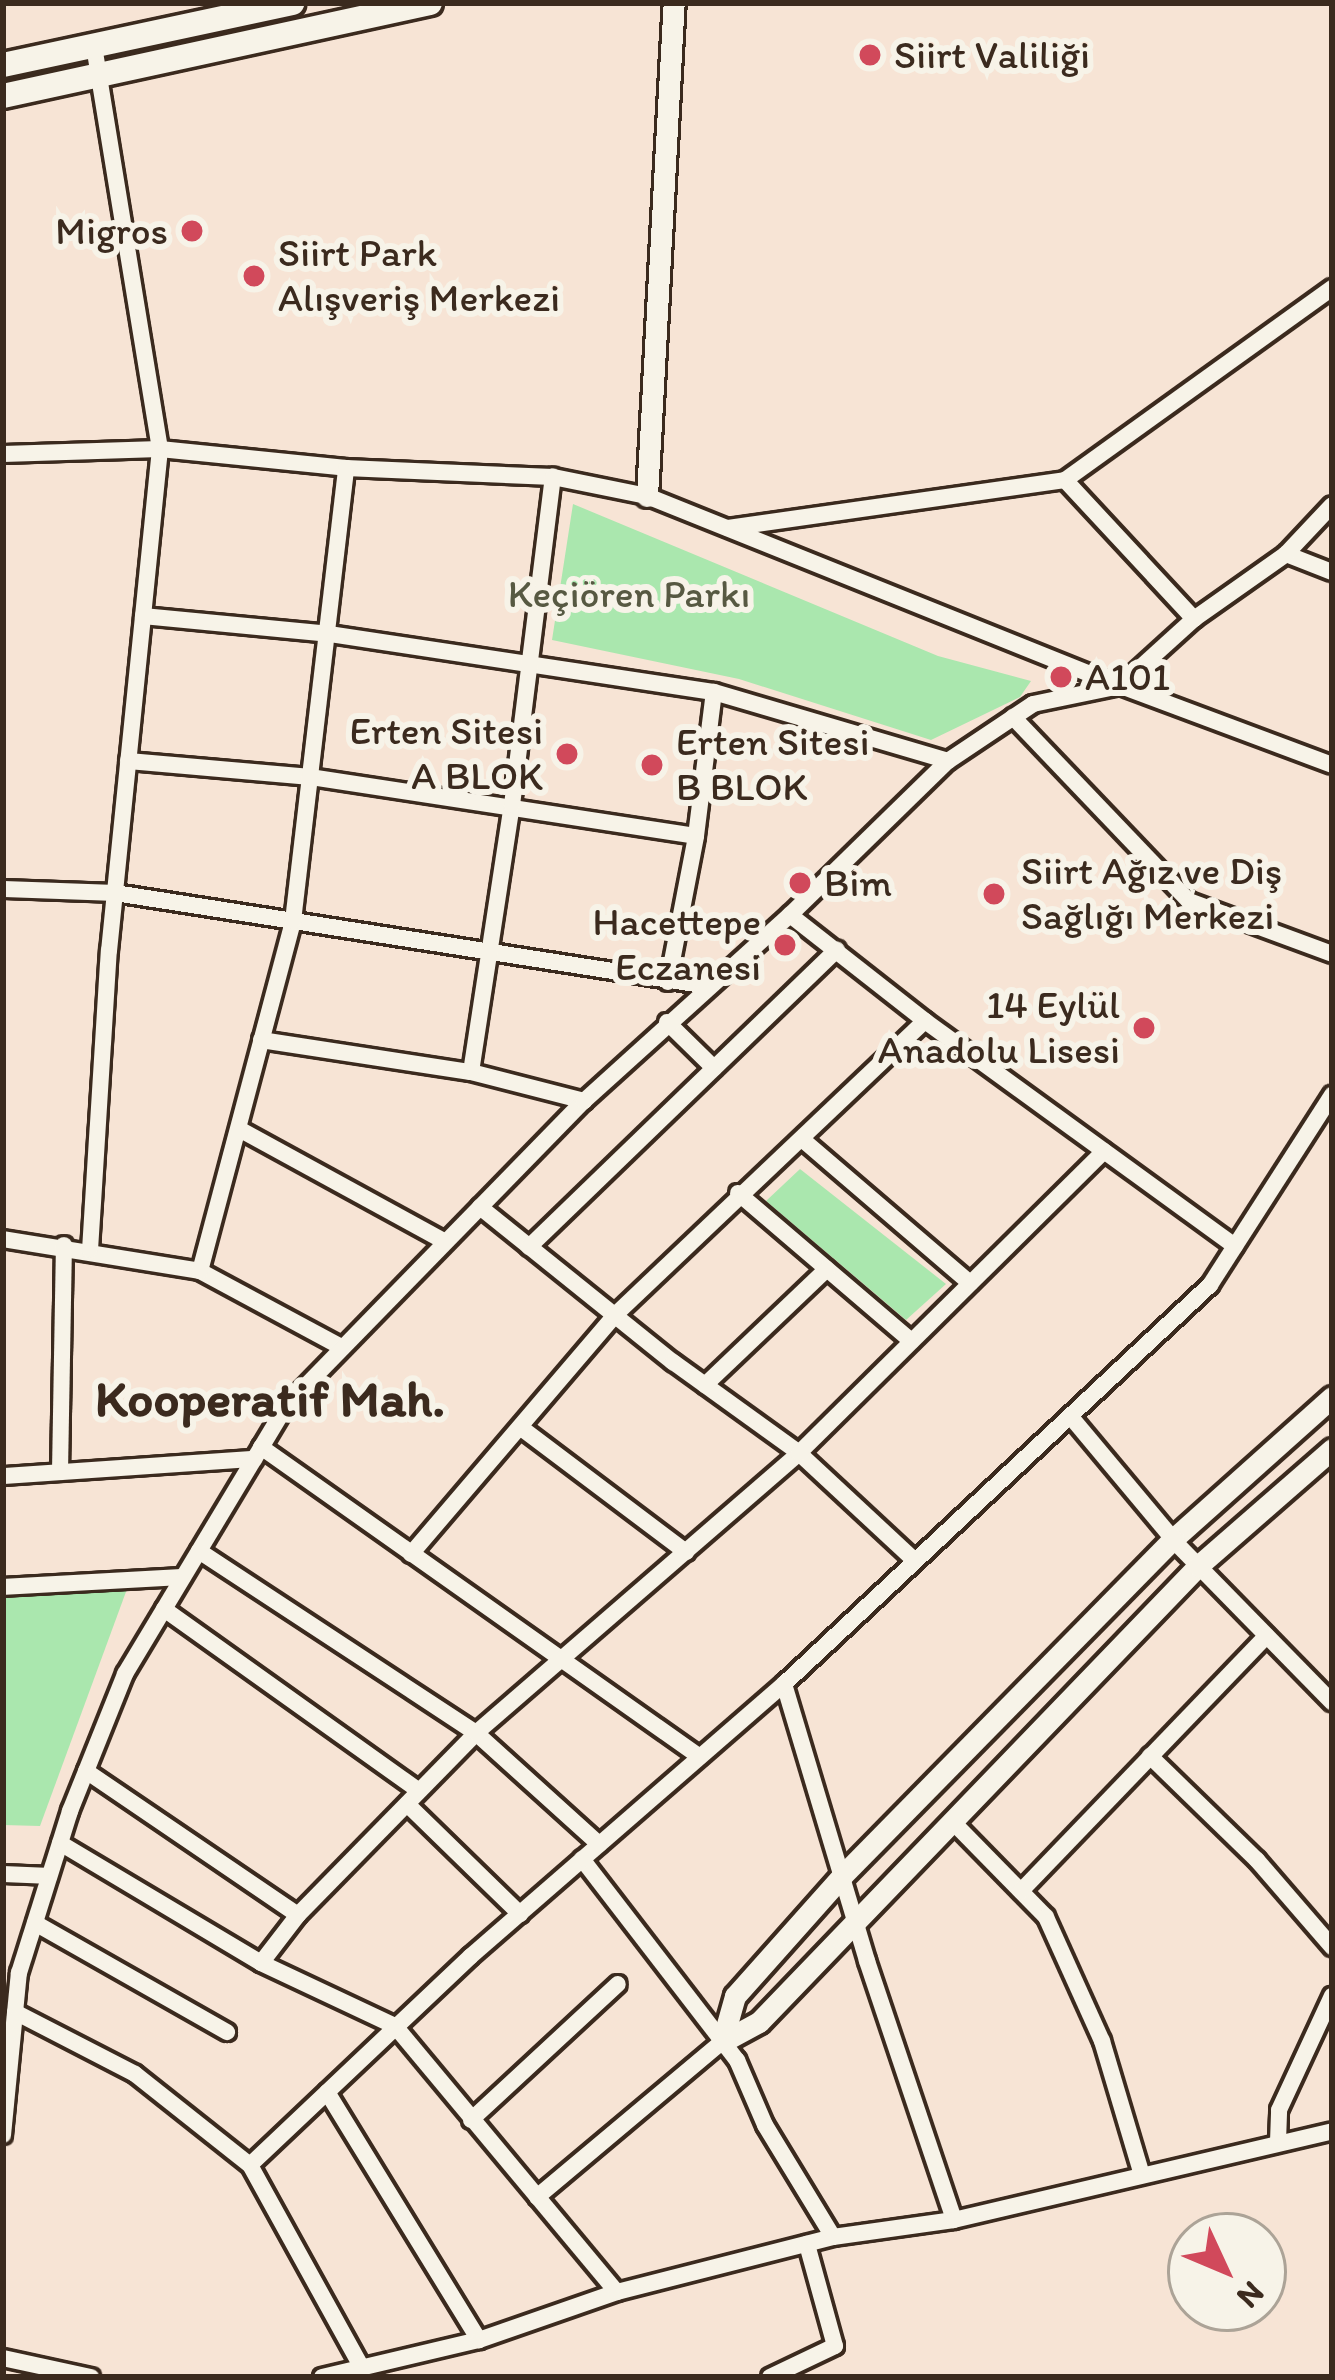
<!DOCTYPE html>
<meta charset="utf-8">
<style>
body{margin:0}
#map{position:relative;width:1335px;height:2380px;overflow:hidden;background:#f7e4d5;font-family:Itim,sans-serif}
div>[style]{position:absolute}
.green>*{inset:0;background:#aae7ae}
.roads{filter:drop-shadow(3px 0 #3b2a1e) drop-shadow(-3px 0 #3b2a1e) drop-shadow(0 3px #3b2a1e) drop-shadow(0 -3px #3b2a1e)}
.street>*{height:16px;margin:-8px;padding:0 8px;transform-origin:8px;border-radius:8px;background:#f7f3e8}
.secondary>*{height:21px;margin:-10.5px;padding:0 10.5px;transform-origin:10.5px;border-radius:10.5px;background:#f7f3e8}
.primary>*{height:24px;margin:-12px;padding:0 12px;transform-origin:12px;border-radius:12px;background:#f7f3e8}
.dots>*{width:33px;height:33px;translate:-50% -50%;box-sizing:border-box;border:6px solid #f7f3e8;border-radius:50%}
span{translate:-50% -50%;white-space:nowrap;text-align:center;line-height:1.15;-webkit-text-stroke:12px #f7f3e8;paint-order:stroke}
.poi-label{font-size:39px;color:#3b2a1e}
.left{translate:0 -50%;text-align:left}
.right{translate:-100% -50%;text-align:right}
.park-label{font-size:39px;color:#575942}
.district-label{font-size:51px;color:#3b2a1e;font-weight:700}
.frame{position:absolute;inset:0;border:6px solid #3b2a1e;pointer-events:none}
.north{position:absolute;left:1167px;top:2212px;width:120px;height:120px;box-sizing:border-box;background:#f7f3e8;border:3px solid #aca397;border-radius:50%;rotate:134deg;font-size:33px;font-weight:700;line-height:48px;text-align:center;color:#3b2a1e}
.north::after{content:'';display:block;margin:auto;width:42px;height:54px;background:#d1495b;clip-path:polygon(50% 0,100% 100%,50% 72%,0 100%)}
</style>
<div id="map">
<div class="green">
<i style="clip-path:polygon(573px 504px,938px 656px,1031px 681px,1020px 697px,931px 740px,739px 679px,552px 640px)"></i>
<i style="clip-path:polygon(800px 1169px,946px 1284px,906px 1320px,766px 1201px)"></i>
<i style="clip-path:polygon(127px 1589px,40px 1826px,3px 1825px,3px 1595px)"></i>
</div>
<div class="roads">
<div class="street">
<i style="left:3px;top:454px;width:157px;rotate:-1.8deg"></i>
<i style="left:160px;top:449px;width:187px;rotate:5.8deg"></i>
<i style="left:346px;top:468px;width:207px;rotate:2.5deg"></i>
<i style="left:553px;top:477px;width:96px;rotate:11.4deg"></i>
<i style="left:647px;top:496px;width:476px;rotate:21.9deg"></i>
<i style="left:1089px;top:674px;width:259px;rotate:20.5deg"></i>
<i style="left:1065px;top:480px;width:190px;rotate:47.1deg"></i>
<i style="left:728px;top:528px;width:340px;rotate:-8.1deg"></i>
<i style="left:1065px;top:480px;width:329px;rotate:-35.7deg"></i>
<i style="left:1286px;top:554px;width:49px;rotate:21.4deg"></i>
<i style="left:143px;top:616px;width:188px;rotate:5.5deg"></i>
<i style="left:330px;top:634px;width:388px;rotate:8.6deg"></i>
<i style="left:714px;top:692px;width:244px;rotate:16.4deg"></i>
<i style="left:1013px;top:717px;width:255px;rotate:46.3deg"></i>
<i style="left:1189px;top:901px;width:153px;rotate:20.3deg"></i>
<i style="left:128px;top:761px;width:184px;rotate:5deg"></i>
<i style="left:311px;top:777px;width:389px;rotate:8.7deg"></i>
<i style="left:3px;top:889px;width:112px;rotate:2deg"></i>
<i style="left:115px;top:893px;width:600px;rotate:8.91deg"></i>
<i style="left:790px;top:915px;width:172px;rotate:38.1deg"></i>
<i style="left:925px;top:1021px;width:383px;rotate:36deg"></i>
<i style="left:668px;top:982px;width:149px;rotate:-79.1deg"></i>
<i style="left:696px;top:836px;width:145px;rotate:-82.9deg"></i>
<i style="left:667px;top:1022px;width:66px;rotate:44.4deg"></i>
<i style="left:261px;top:1040px;width:212px;rotate:8.7deg"></i>
<i style="left:471px;top:1072px;width:117px;rotate:14.4deg"></i>
<i style="left:471px;top:1072px;width:270px;rotate:-81.3deg"></i>
<i style="left:512px;top:805px;width:331px;rotate:-82.9deg"></i>
<i style="left:241px;top:1130px;width:231px;rotate:28.7deg"></i>
<i style="left:803px;top:1140px;width:220px;rotate:40.6deg"></i>
<i style="left:738px;top:1193px;width:228px;rotate:40.5deg"></i>
<i style="left:480px;top:1207px;width:248px;rotate:38.8deg"></i>
<i style="left:673px;top:1362px;width:155px;rotate:35.8deg"></i>
<i style="left:799px;top:1453px;width:157px;rotate:42.9deg"></i>
<i style="left:3px;top:1239px;width:200px;rotate:9.2deg"></i>
<i style="left:200px;top:1271px;width:160px;rotate:28.3deg"></i>
<i style="left:529px;top:1247px;width:428px;rotate:-44deg"></i>
<i style="left:90px;top:1250px;width:300px;rotate:-86.4deg"></i>
<i style="left:109px;top:951px;width:505px;rotate:-84.2deg"></i>
<i style="left:160px;top:449px;width:408px;rotate:-99.3deg"></i>
<i style="left:200px;top:1271px;width:362px;rotate:-75.1deg"></i>
<i style="left:293px;top:921px;width:456px;rotate:-83.3deg"></i>
<i style="left:705px;top:1385px;width:168px;rotate:-43.6deg"></i>
<i style="left:1071px;top:1417px;width:167px;rotate:50.1deg"></i>
<i style="left:1178px;top:1545px;width:220px;rotate:45.6deg"></i>
<i style="left:520px;top:1427px;width:208px;rotate:37deg"></i>
<i style="left:261px;top:1447px;width:537px;rotate:35.23deg"></i>
<i style="left:60px;top:1472px;width:227px;rotate:-89deg"></i>
<i style="left:3px;top:1476px;width:252px;rotate:-3.9deg"></i>
<i style="left:199px;top:1551px;width:331px;rotate:33.3deg"></i>
<i style="left:476px;top:1733px;width:166px;rotate:42.1deg"></i>
<i style="left:411px;top:1554px;width:314px;rotate:-49.5deg"></i>
<i style="left:615px;top:1315px;width:427px;rotate:-43.5deg"></i>
<i style="left:3px;top:1587px;width:180px;rotate:-3.2deg"></i>
<i style="left:164px;top:1609px;width:313px;rotate:35.5deg"></i>
<i style="left:784px;top:1684px;width:289px;rotate:73.3deg"></i>
<i style="left:867px;top:1961px;width:273px;rotate:71.4deg"></i>
<i style="left:1150px;top:1756px;width:149px;rotate:44.2deg"></i>
<i style="left:1257px;top:1860px;width:115px;rotate:49.2deg"></i>
<i style="left:86px;top:1771px;width:256px;rotate:34.2deg"></i>
<i style="left:407px;top:1804px;width:158px;rotate:44.2deg"></i>
<i style="left:952px;top:1821px;width:134px;rotate:45.6deg"></i>
<i style="left:1046px;top:1917px;width:136px;rotate:65.7deg"></i>
<i style="left:1102px;top:2041px;width:140px;rotate:73.4deg"></i>
<i style="left:60px;top:1843px;width:234px;rotate:30.8deg"></i>
<i style="left:261px;top:1963px;width:148px;rotate:25.2deg"></i>
<i style="left:395px;top:2026px;width:346px;rotate:50.2deg"></i>
<i style="left:582px;top:1859px;width:254px;rotate:52.4deg"></i>
<i style="left:737px;top:2060px;width:71px;rotate:66.7deg"></i>
<i style="left:765px;top:2125px;width:131px;rotate:58.7deg"></i>
<i style="left:3px;top:1874px;width:46px;rotate:2.5deg"></i>
<i style="left:1021px;top:1891px;width:354px;rotate:-46.1deg"></i>
<i style="left:35px;top:1923px;width:221px;rotate:29.6deg"></i>
<i style="left:261px;top:1963px;width:61px;rotate:-52.4deg"></i>
<i style="left:298px;top:1915px;width:255px;rotate:-45.6deg"></i>
<i style="left:476px;top:1733px;width:427px;rotate:-40.9deg"></i>
<i style="left:799px;top:1453px;width:429px;rotate:-44.7deg"></i>
<i style="left:15px;top:2012px;width:135px;rotate:27.3deg"></i>
<i style="left:135px;top:2074px;width:147px;rotate:38.4deg"></i>
<i style="left:250px;top:2165px;width:230px;rotate:61.1deg"></i>
<i style="left:327px;top:2092px;width:291px;rotate:58.5deg"></i>
<i style="left:471px;top:2120px;width:200px;rotate:-42.8deg"></i>
<i style="left:3px;top:2135px;width:163px;rotate:-84.4deg"></i>
<i style="left:19px;top:1973px;width:170px;rotate:-72.5deg"></i>
<i style="left:70px;top:1811px;width:148px;rotate:-68.1deg"></i>
<i style="left:125px;top:1674px;width:313px;rotate:-59deg"></i>
<i style="left:286px;top:1406px;width:426px;rotate:-45.7deg"></i>
<i style="left:584px;top:1101px;width:278px;rotate:-42.1deg"></i>
<i style="left:790px;top:915px;width:221px;rotate:-44.3deg"></i>
<i style="left:948px;top:761px;width:102px;rotate:-33.8deg"></i>
<i style="left:1033px;top:704px;width:89px;rotate:-11.7deg"></i>
<i style="left:1120px;top:686px;width:100px;rotate:-42.2deg"></i>
<i style="left:1194px;top:619px;width:113px;rotate:-35.2deg"></i>
<i style="left:1286px;top:554px;width:67px;rotate:-46.8deg"></i>
<i style="left:1278px;top:2142px;width:32px;rotate:-88deg"></i>
<i style="left:1279px;top:2110px;width:126px;rotate:-65.1deg"></i>
<i style="left:250px;top:2165px;width:304px;rotate:-43.4deg"></i>
<i style="left:471px;top:1956px;width:415px;rotate:-41deg"></i>
<i style="left:784px;top:1684px;width:584px;rotate:-43.13deg"></i>
<i style="left:1210px;top:1285px;width:226px;rotate:-57.3deg"></i>
<i style="left:537px;top:2197px;width:241px;rotate:-40deg"></i>
<i style="left:3px;top:2358px;width:90px;rotate:12.2deg"></i>
<i style="left:322px;top:2377px;width:161px;rotate:-13.3deg"></i>
<i style="left:479px;top:2340px;width:146px;rotate:-19.2deg"></i>
<i style="left:617px;top:2292px;width:223px;rotate:-14.3deg"></i>
<i style="left:833px;top:2237px;width:122px;rotate:-8deg"></i>
<i style="left:954px;top:2220px;width:388px;rotate:-13.2deg"></i>
<i style="left:770px;top:2377px;width:72px;rotate:-25.5deg"></i>
<i style="left:835px;top:2346px;width:106px;rotate:-105.4deg"></i>
</div>
<div class="secondary">
<i style="left:647px;top:496px;width:494px;rotate:-86.9deg"></i>
<i style="left:1332px;top:1397px;width:213px;rotate:138.2deg"></i>
<i style="left:1173px;top:1539px;width:472px;rotate:134.5deg"></i>
<i style="left:842px;top:1876px;width:161px;rotate:131.7deg"></i>
<i style="left:735px;top:1996px;width:48px;rotate:105.8deg"></i>
<i style="left:722px;top:2042px;width:42px;rotate:-28.4deg"></i>
<i style="left:759px;top:2022px;width:633px;rotate:-46.09deg"></i>
<i style="left:1198px;top:1566px;width:178px;rotate:-41.1deg"></i>
</div>
<div class="primary">
<i style="left:3px;top:65px;width:296px;rotate:-12.1deg"></i>
<i style="left:3px;top:96px;width:437px;rotate:-12.3deg"></i>
</div>
</div>
<div class="dots">
<i style="left:870px;top:55px;background:#d1495b"></i>
<i style="left:192px;top:231px;background:#d1495b"></i>
<i style="left:254px;top:276px;background:#d1495b"></i>
<i style="left:1061px;top:677px;background:#d1495b"></i>
<i style="left:567px;top:754px;background:#d1495b"></i>
<i style="left:652px;top:765px;background:#d1495b"></i>
<i style="left:800px;top:883px;background:#d1495b"></i>
<i style="left:994px;top:894px;background:#d1495b"></i>
<i style="left:785px;top:945px;background:#d1495b"></i>
<i style="left:1144px;top:1028px;background:#d1495b"></i>
</div>
<div class="poi-label">
<span class="left" style="left:894px;top:55px">Siirt Valiliği</span>
<span class="right" style="left:168px;top:231px">Migros</span>
<span class="left" style="left:278px;top:276px">Siirt Park<br>Alışveriş Merkezi</span>
<span class="left" style="left:1085px;top:677px">A101</span>
<span class="right" style="left:543px;top:754px">Erten Sitesi<br>A BLOK</span>
<span class="left" style="left:676px;top:765px">Erten Sitesi<br>B BLOK</span>
<span class="left" style="left:1021px;top:894px">Siirt Ağız ve Diş<br>Sağlığı Merkezi</span>
<span class="left" style="left:824px;top:883px">Bim</span>
<span class="right" style="left:761px;top:945px">Hacettepe<br>Eczanesi</span>
<span class="right" style="left:1120px;top:1028px">14 Eylül<br>Anadolu Lisesi</span>
</div>
<div class="park-label">
<span style="left:629px;top:594px">Keçiören Parkı</span>
</div>
<div class="district-label">
<span style="left:270px;top:1399px">Kooperatif Mah.</span>
</div>
<div class="frame"></div>
<div class="north">N</div>
</div>
